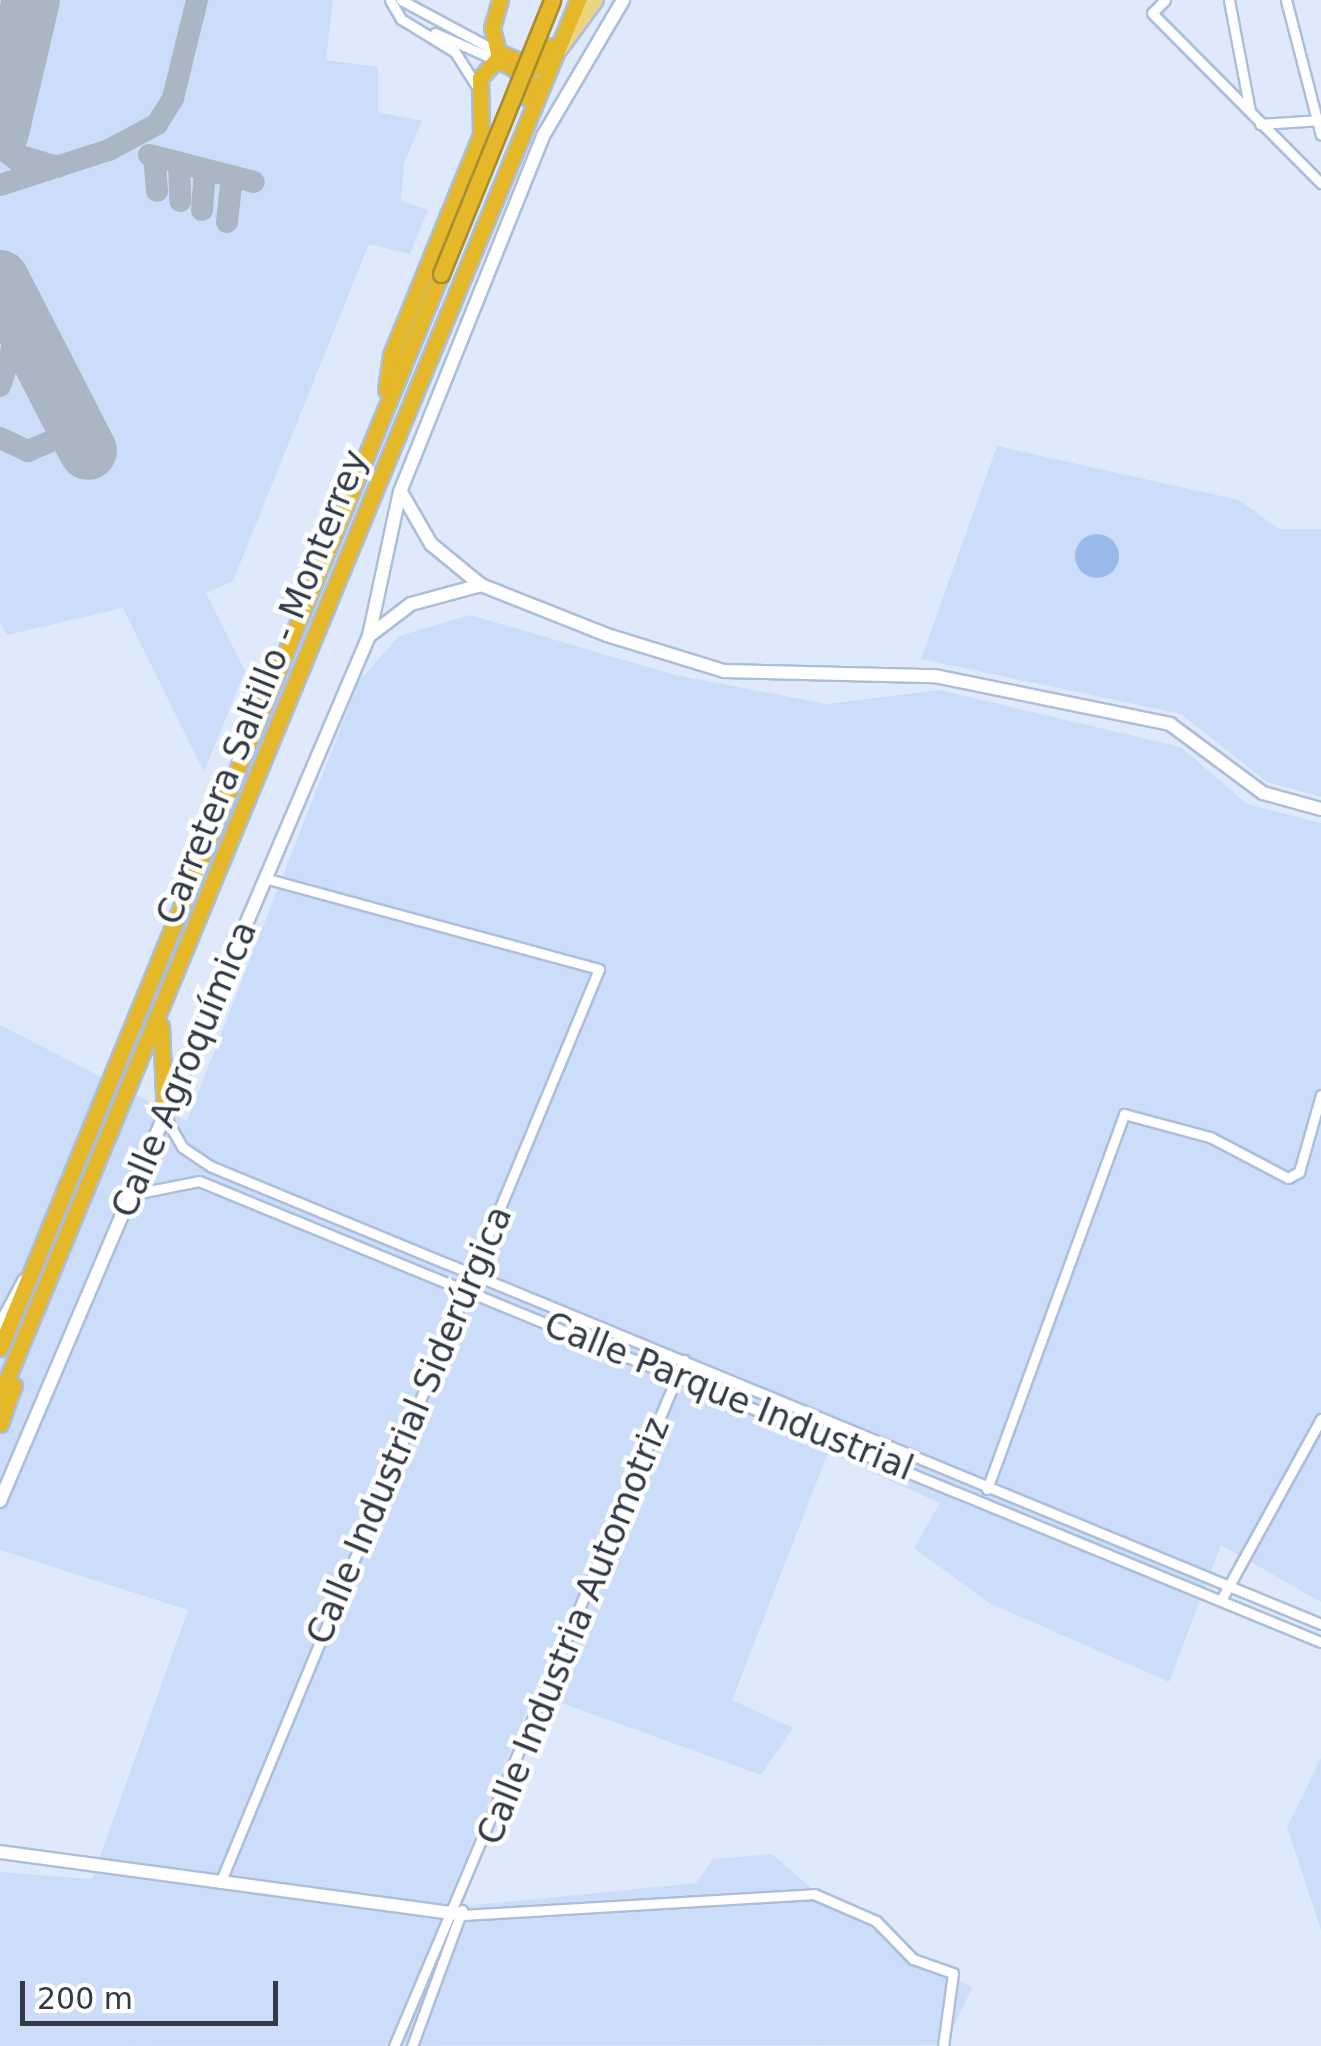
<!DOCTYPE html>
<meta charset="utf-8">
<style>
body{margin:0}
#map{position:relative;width:1321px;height:2046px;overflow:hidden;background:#deeafb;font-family:"DejaVu Sans",sans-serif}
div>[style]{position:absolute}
.built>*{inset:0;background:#cbddf9}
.green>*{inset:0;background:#99b9eb}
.round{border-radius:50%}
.taxiway>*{height:22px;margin:-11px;padding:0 11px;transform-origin:11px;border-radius:11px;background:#abb6c5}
.runway>*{height:58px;margin:-29px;padding:0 29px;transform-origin:29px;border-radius:29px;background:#abb6c5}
.roads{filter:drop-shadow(2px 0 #acbeda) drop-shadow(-2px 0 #acbeda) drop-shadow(0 2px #acbeda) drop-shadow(0 -2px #acbeda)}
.street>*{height:9px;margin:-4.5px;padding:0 4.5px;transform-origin:4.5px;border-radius:4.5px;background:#fff}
.secondary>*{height:12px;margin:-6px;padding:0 6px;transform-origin:6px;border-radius:6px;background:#fff}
.primary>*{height:14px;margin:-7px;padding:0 7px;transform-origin:7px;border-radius:7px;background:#efd47f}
.highway>*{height:15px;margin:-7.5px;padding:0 7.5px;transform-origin:7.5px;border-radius:7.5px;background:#e5b829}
.bridges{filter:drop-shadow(2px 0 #a78c33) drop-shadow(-2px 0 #a78c33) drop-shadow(0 2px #a78c33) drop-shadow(0 -2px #a78c33)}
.highway-bridge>*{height:15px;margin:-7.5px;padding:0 7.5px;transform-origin:7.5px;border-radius:7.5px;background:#e5b829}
span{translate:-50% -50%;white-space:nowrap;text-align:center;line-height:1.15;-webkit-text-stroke:9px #fff;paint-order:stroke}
.street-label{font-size:35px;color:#333a46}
.scale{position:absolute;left:20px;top:1981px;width:258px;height:45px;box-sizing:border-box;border:5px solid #333a46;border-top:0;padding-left:12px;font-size:30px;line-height:35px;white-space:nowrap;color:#333a46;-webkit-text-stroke:8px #fff;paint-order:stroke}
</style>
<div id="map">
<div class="built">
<i style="clip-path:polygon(0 0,333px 0,326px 60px,378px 67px,378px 112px,422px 121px,404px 163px,401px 201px,428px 210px,410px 254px,369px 244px,233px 581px,206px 593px,245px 671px,204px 772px,123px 608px,7px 635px,0 622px)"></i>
<i style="clip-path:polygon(997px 446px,1239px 500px,1279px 529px,1321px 529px,1321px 797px,1267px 782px,1181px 714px,921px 659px)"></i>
<i style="clip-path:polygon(470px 615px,675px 675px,827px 704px,939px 690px,1181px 747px,1247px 804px,1321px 823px,1321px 1602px,1221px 1545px,1169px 1682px,989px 1603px,914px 1548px,940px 1503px,828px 1453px,732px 1700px,793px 1728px,761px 1775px,534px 1693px,445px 1908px,696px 1883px,713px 1859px,772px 1854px,817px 1893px,972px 1988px,945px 2045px,0 2046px,0 1872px,92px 1879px,188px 1610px,0 1550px,0 1025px,187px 1121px,359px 681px,399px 636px)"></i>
<i style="clip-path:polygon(1321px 1758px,1321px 1930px,1287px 1827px)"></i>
</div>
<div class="green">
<i class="round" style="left:1075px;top:534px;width:44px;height:44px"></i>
</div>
<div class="taxiway">
<i style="left:0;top:147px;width:28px;rotate:38deg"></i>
<i style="left:22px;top:164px;width:10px;rotate:17deg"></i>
<i style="left:32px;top:167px;width:25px"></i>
<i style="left:57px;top:167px;width:41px;rotate:-162.9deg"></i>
<i style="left:18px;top:155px;width:36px;rotate:-117deg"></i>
<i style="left:149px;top:155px;width:108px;rotate:14.4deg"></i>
<i style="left:154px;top:156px;width:35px;rotate:85deg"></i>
<i style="left:179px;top:163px;width:38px;rotate:88deg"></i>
<i style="left:0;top:185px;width:114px;rotate:-17.8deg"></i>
<i style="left:109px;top:150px;width:55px;rotate:-28.4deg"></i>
<i style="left:157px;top:124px;width:31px;rotate:-58deg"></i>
<i style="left:173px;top:98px;width:101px;rotate:-76.2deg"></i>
<i style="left:202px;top:210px;width:40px;rotate:-85.7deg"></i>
<i style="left:227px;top:222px;width:46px;rotate:-83.8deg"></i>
<i style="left:0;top:386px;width:59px;rotate:-72.2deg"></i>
<i style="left:18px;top:330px;width:33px;rotate:-104deg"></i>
<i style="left:0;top:438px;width:31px;rotate:25deg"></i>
<i style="left:28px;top:451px;width:53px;rotate:-23.2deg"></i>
</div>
<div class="runway">
<i style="left:0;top:132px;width:136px;rotate:-76.8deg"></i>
<i style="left:0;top:279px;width:193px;rotate:62.9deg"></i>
</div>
<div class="roads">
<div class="street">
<i style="left:390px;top:0;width:22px;rotate:60deg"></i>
<i style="left:401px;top:19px;width:63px;rotate:31.4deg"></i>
<i style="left:455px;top:52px;width:41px;rotate:57.8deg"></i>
<i style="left:401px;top:0;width:110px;rotate:28.2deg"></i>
<i style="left:1165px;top:0;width:18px;rotate:135deg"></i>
<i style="left:1152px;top:13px;width:240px;rotate:45.2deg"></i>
<i style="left:1229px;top:0;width:113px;rotate:79.3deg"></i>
<i style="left:1286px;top:0;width:139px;rotate:75.5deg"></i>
<i style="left:435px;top:33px;width:67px;rotate:23.9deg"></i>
<i style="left:1260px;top:124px;width:61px;rotate:-3.8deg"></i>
<i style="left:165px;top:1117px;width:34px;rotate:60deg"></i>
<i style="left:182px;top:1147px;width:34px;rotate:34deg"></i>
<i style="left:210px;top:1166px;width:1202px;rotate:22.4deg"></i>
<i style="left:134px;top:1194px;width:66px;rotate:-11.3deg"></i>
<i style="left:199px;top:1181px;width:1213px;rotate:22.34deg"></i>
<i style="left:987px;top:1489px;width:399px;rotate:-69.9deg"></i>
<i style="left:1124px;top:1114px;width:89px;rotate:15deg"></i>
<i style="left:1210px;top:1137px;width:88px;rotate:27.7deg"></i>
<i style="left:1288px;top:1178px;width:13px;rotate:-29deg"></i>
<i style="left:1299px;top:1172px;width:80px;rotate:-74.1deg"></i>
<i style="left:1221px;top:1600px;width:207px;rotate:-61.1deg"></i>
<i style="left:220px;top:1883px;width:989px;rotate:-67.48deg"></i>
<i style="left:599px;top:969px;width:347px;rotate:-164.8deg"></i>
<i style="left:463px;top:1915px;width:352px;rotate:-3.4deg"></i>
<i style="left:814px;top:1894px;width:68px;rotate:23.5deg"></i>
<i style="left:876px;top:1921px;width:53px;rotate:45.8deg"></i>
<i style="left:913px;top:1959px;width:42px;rotate:19.3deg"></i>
<i style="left:953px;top:1973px;width:74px;rotate:97.8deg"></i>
<i style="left:394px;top:2046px;width:745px;rotate:-67.08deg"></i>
<i style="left:412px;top:2046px;width:145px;rotate:-69.8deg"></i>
</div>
<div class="secondary">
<i style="left:401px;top:492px;width:60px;rotate:60deg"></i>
<i style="left:431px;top:544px;width:65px;rotate:39.4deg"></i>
<i style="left:481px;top:585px;width:136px;rotate:21.6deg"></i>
<i style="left:607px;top:635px;width:122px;rotate:17.1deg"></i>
<i style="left:724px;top:671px;width:211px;rotate:1.4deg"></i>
<i style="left:935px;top:676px;width:240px;rotate:11.5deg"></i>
<i style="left:1170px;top:724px;width:116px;rotate:36.6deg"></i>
<i style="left:1263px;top:793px;width:60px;rotate:15.4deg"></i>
<i style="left:369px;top:636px;width:53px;rotate:-37.3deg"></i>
<i style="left:411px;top:604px;width:73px;rotate:-15.2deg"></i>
<i style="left:0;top:1326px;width:51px;rotate:-61.9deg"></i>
<i style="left:0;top:1501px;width:940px;rotate:-66.9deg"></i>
<i style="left:369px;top:636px;width:147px;rotate:-77.9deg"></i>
<i style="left:400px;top:492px;width:384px;rotate:-68.1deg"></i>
<i style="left:543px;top:136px;width:158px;rotate:-59.5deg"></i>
<i style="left:0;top:1852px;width:467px;rotate:7.7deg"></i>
</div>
<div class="primary">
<i style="left:560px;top:49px;width:61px;rotate:-53.7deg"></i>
</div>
<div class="highway">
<i style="left:500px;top:0;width:29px;rotate:106deg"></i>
<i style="left:492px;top:28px;width:25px;rotate:76deg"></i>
<i style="left:498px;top:52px;width:39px;rotate:23deg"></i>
<i style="left:534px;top:67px;width:27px;rotate:-51deg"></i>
<i style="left:386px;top:390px;width:35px;rotate:-82deg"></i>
<i style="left:391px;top:355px;width:239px;rotate:-67.8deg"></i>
<i style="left:481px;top:134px;width:56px;rotate:-91deg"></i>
<i style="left:480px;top:78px;width:24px;rotate:-48deg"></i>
<i style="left:496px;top:60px;width:17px;rotate:24deg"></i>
<i style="left:512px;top:67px;width:24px;rotate:38deg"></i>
<i style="left:531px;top:82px;width:17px;rotate:97deg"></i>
<i style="left:161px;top:1026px;width:91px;rotate:87.5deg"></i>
<i style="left:0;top:1348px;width:1161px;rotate:-67.68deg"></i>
<i style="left:0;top:1396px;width:1511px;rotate:-67.51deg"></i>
<i style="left:0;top:1424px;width:41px;rotate:-70.3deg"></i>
</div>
</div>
<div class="bridges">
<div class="highway-bridge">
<i style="left:441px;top:274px;width:296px;rotate:-67.9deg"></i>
</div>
</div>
<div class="street-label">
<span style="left:262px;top:687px;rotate:-68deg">Carretera Saltillo - Monterrey</span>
<span style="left:184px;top:1069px;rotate:-67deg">Calle Agroquímica</span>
<span style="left:729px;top:1396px;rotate:22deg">Calle Parque Industrial</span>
<span style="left:409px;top:1425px;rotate:-67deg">Calle Industrial Siderúrgica</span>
<span style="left:573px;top:1631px;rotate:-68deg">Calle Industria Automotriz</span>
</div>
<div class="scale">200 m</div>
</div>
